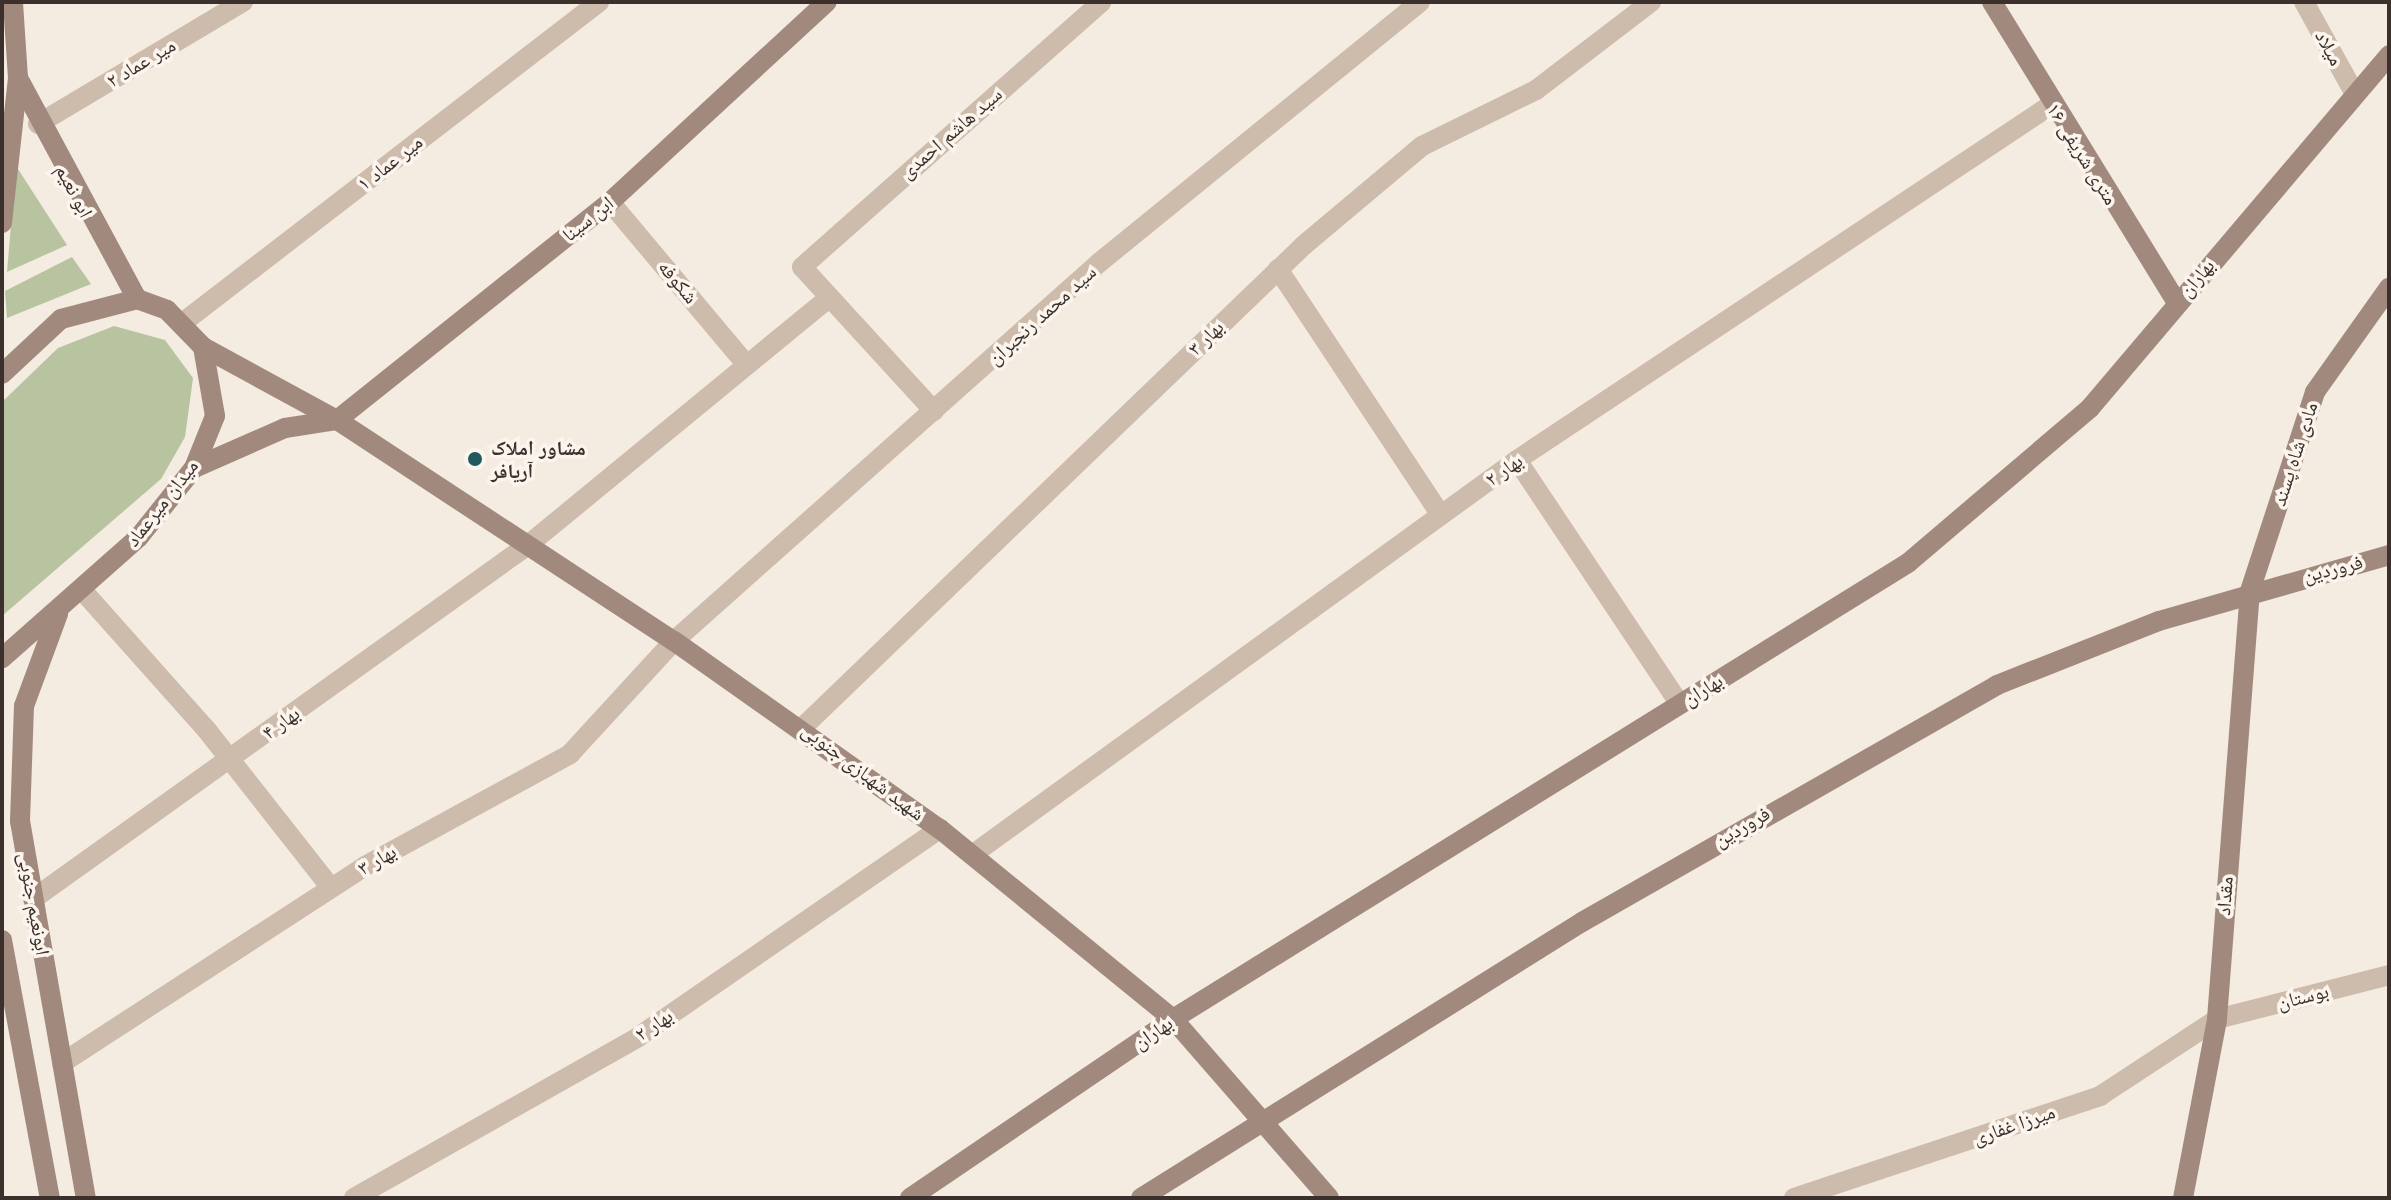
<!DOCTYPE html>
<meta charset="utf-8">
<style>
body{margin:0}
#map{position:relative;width:2391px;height:1200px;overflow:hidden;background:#f4ebe1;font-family:Arial,"Noto Naskh Arabic",sans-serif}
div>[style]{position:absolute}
.green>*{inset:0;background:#b8c4a0}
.street>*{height:20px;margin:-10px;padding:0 10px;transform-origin:10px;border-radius:10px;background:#cdbbac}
.secondary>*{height:20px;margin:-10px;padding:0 10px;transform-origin:10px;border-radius:10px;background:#a18a7d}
.dots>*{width:22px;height:22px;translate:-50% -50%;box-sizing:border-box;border:4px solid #fbf5ee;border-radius:50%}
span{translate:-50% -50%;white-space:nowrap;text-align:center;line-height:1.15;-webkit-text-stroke:7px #fbf5ee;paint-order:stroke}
.street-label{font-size:20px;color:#3b302b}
.poi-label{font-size:20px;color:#3b302b;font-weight:700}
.left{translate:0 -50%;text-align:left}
.frame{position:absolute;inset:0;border:4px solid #3b302b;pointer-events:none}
</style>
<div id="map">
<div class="green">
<i style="clip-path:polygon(16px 166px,67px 245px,7px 272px)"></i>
<i style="clip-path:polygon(72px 257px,91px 284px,7px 318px,5px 291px)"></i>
<i style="clip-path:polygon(114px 326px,165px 340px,193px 378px,185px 437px,161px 479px,2px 616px,2px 402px,58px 348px)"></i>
</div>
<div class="street">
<i style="left:2304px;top:2px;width:105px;rotate:61deg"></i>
<i style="left:38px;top:124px;width:239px;rotate:-30.8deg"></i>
<i style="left:610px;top:202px;width:210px;rotate:50deg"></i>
<i style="left:1278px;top:269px;width:295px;rotate:56.5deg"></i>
<i style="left:181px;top:324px;width:528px;rotate:-37.61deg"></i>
<i style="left:934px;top:411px;width:195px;rotate:-132.5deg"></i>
<i style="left:802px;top:267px;width:400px;rotate:-41.5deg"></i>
<i style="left:1517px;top:460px;width:293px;rotate:56.3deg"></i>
<i style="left:82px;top:590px;width:186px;rotate:48.3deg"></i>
<i style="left:206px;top:729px;width:202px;rotate:51.8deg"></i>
<i style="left:803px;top:727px;width:695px;rotate:-43.89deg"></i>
<i style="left:1304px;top:245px;width:154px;rotate:-40deg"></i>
<i style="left:1422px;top:146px;width:127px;rotate:-26.2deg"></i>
<i style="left:1536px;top:90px;width:145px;rotate:-37.4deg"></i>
<i style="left:972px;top:855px;width:673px;rotate:-35.93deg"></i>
<i style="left:1517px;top:460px;width:641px;rotate:-33.62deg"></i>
<i style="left:33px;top:899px;width:609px;rotate:-35.57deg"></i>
<i style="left:528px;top:545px;width:387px;rotate:-39.4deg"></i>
<i style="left:62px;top:1063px;width:361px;rotate:-33deg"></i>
<i style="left:365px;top:866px;width:234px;rotate:-28.6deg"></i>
<i style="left:570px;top:754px;width:154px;rotate:-47.4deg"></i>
<i style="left:674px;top:641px;width:570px;rotate:-41.66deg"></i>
<i style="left:1100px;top:262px;width:412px;rotate:-39.1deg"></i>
<i style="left:354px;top:1198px;width:326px;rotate:-29.5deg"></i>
<i style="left:638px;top:1037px;width:367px;rotate:-34.6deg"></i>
<i style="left:1794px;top:1198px;width:323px;rotate:-18.4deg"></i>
<i style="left:2100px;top:1096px;width:140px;rotate:-33.3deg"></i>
<i style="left:2217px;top:1019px;width:178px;rotate:-14.3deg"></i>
</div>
<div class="secondary">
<i style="left:1992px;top:2px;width:353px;rotate:58.4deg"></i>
<i style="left:18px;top:78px;width:251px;rotate:61.7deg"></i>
<i style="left:2px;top:223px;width:146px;rotate:-83.7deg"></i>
<i style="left:18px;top:78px;width:76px;rotate:-93.8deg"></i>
<i style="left:203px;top:347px;width:153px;rotate:28.6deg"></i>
<i style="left:337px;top:420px;width:403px;rotate:33.3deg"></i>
<i style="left:674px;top:641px;width:326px;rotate:35.3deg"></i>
<i style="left:940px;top:829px;width:301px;rotate:39.2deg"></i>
<i style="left:1173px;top:1019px;width:237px;rotate:48.9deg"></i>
<i style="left:2px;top:374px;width:81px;rotate:-43deg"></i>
<i style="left:61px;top:319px;width:79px;rotate:-14.7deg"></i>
<i style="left:137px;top:299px;width:32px;rotate:20deg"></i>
<i style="left:167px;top:310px;width:52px;rotate:45.8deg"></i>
<i style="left:203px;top:347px;width:70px;rotate:80.1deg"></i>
<i style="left:215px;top:416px;width:56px;rotate:112deg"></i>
<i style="left:194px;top:468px;width:88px;rotate:128.6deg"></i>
<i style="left:139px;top:537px;width:183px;rotate:138.5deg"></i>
<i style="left:337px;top:420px;width:349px;rotate:-38.6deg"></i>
<i style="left:610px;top:202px;width:295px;rotate:-42.7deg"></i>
<i style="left:194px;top:468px;width:99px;rotate:-23.7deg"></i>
<i style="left:285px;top:428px;width:53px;rotate:-8.7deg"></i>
<i style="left:58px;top:614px;width:98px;rotate:110.3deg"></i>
<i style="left:24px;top:706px;width:115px;rotate:92deg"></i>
<i style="left:20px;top:821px;width:383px;rotate:80.1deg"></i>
<i style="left:2px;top:940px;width:262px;rotate:79.5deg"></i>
<i style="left:910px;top:1198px;width:318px;rotate:-34.2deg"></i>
<i style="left:1173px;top:1019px;width:865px;rotate:-31.82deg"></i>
<i style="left:1908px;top:563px;width:239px;rotate:-40.4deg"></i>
<i style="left:2090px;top:408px;width:463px;rotate:-49.7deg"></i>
<i style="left:1141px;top:1198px;width:520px;rotate:-32.04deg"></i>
<i style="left:1582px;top:922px;width:478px;rotate:-29.7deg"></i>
<i style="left:1997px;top:685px;width:174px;rotate:-21.6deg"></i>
<i style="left:2159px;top:621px;width:239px;rotate:-16deg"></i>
<i style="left:2183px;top:1198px;width:182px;rotate:-79.2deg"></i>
<i style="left:2217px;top:1019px;width:429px;rotate:-85.6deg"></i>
<i style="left:2250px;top:591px;width:209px;rotate:-71.9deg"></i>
<i style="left:2315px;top:392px;width:128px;rotate:-54.6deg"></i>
</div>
<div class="dots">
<i style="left:475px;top:459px;background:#1f5a5e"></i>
</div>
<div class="street-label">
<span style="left:2329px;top:48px;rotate:61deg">میلاد</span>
<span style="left:141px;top:63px;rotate:-31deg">میر عماد ۲</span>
<span style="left:951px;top:133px;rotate:-41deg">سید هاشم احمدی</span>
<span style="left:2082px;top:154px;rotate:58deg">۱۶ متری شریفی</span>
<span style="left:390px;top:163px;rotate:-38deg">میر عماد ۱</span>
<span style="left:74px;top:191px;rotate:62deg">ابو نعیم</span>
<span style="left:588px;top:219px;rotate:-39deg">ابن سینا</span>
<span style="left:2197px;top:278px;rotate:-50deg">بهاران</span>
<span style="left:678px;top:282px;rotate:50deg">شکوفه</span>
<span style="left:1042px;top:315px;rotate:-42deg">سید محمد رنجبران</span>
<span style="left:1206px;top:338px;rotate:-44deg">بهار ۳</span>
<span style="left:2295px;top:454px;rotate:-72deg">مادی شاه پسند</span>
<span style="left:1504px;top:470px;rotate:-35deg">بهار ۲</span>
<span style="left:162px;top:503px;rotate:-52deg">میدان میرعماد</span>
<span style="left:2333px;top:569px;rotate:-14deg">فروردین</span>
<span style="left:1703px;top:690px;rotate:-32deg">بهاران</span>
<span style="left:281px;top:723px;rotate:-36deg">بهار ۴</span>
<span style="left:863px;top:772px;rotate:37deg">شهید شهبازی جنوبی</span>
<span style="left:1742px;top:827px;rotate:-30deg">فروردین</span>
<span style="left:377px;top:860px;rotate:-30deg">بهار ۳</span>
<span style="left:2225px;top:896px;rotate:-86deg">مقداد</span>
<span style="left:34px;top:904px;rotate:80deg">ابونعیم جنوبی</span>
<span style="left:2303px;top:997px;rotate:-14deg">بوستان</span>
<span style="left:654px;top:1025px;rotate:-34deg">بهار ۲</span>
<span style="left:1153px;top:1033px;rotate:-34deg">بهاران</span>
<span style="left:2014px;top:1125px;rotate:-19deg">میرزا غفاری</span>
</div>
<div class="poi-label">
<span class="left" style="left:491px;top:460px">مشاور املاک<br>آریافر</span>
</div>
<div class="frame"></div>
</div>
